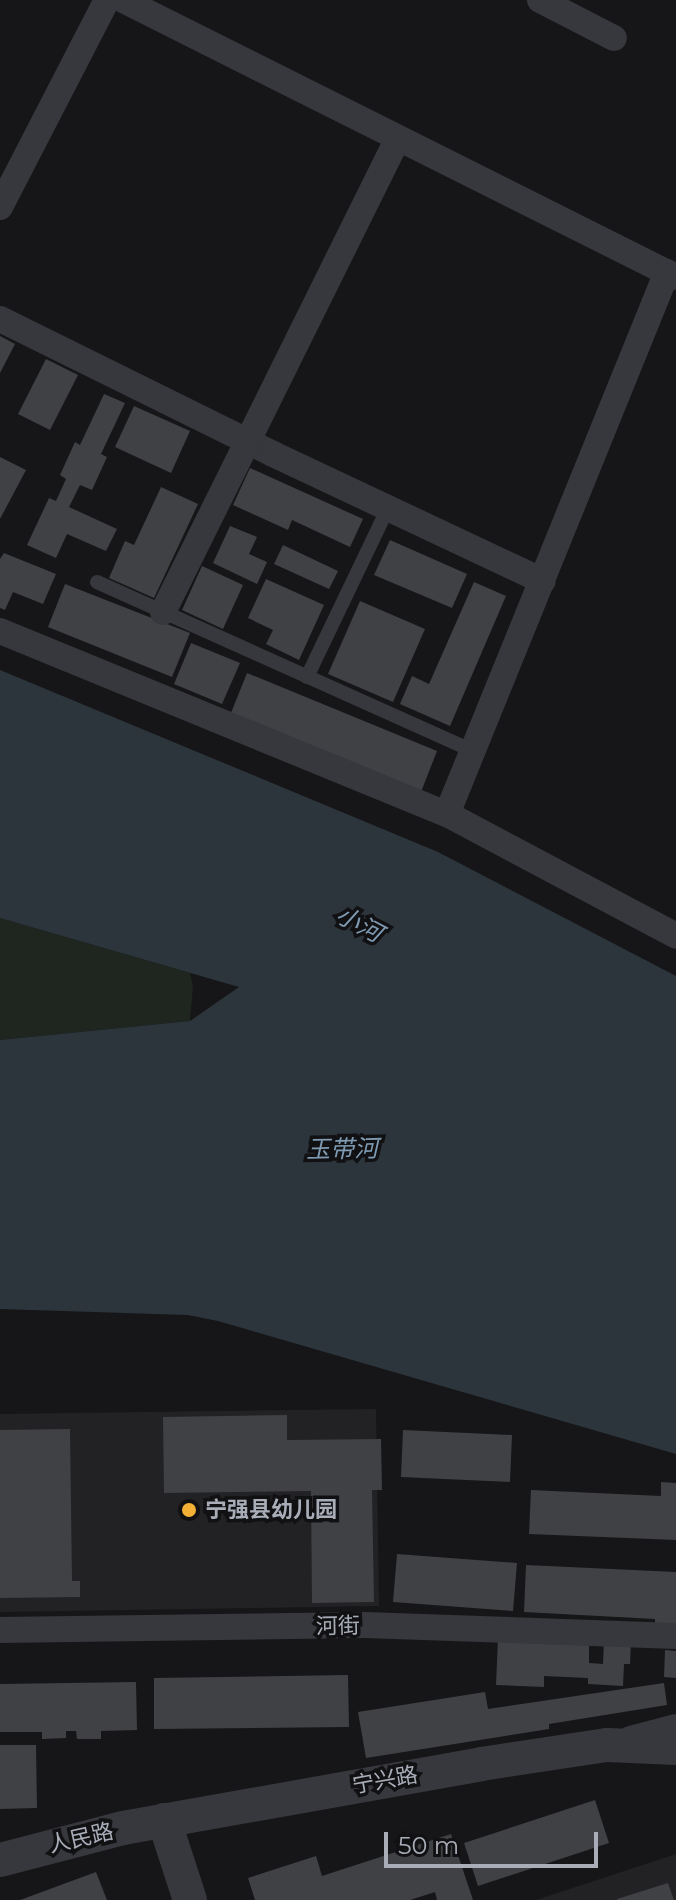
<!DOCTYPE html>
<meta charset="utf-8">
<style>
body{margin:0}
#map{position:relative;width:676px;height:1900px;overflow:hidden;background:#161618;font-family:Montserrat,"Noto Sans SC",sans-serif}
div>[style]{position:absolute}
.built>*{inset:0;background:#222225}
.green>*{inset:0;background:#1e261f}
.water>*{inset:0;background:#2c353c}
.building>*{inset:0;background:#404145}
.service>*{height:14px;margin:-7px;padding:0 7px;transform-origin:7px;border-radius:7px;background:#37383d}
.minor>*{height:26px;margin:-13px;padding:0 13px;transform-origin:13px;border-radius:13px;background:#37383d}
.tertiary>*{height:34px;margin:-17px;padding:0 17px;transform-origin:17px;border-radius:17px;background:#37383d}
.dots>*{width:22px;height:22px;translate:-50% -50%;box-sizing:border-box;border:4px solid #111113;border-radius:50%}
span{translate:-50% -50%;white-space:nowrap;text-align:center;line-height:1.15;-webkit-text-stroke:7px #111113;paint-order:stroke}
.poi-label{font-size:22px;color:#a8adb8;font-weight:700}
.left{translate:0 -50%;text-align:left}
.street-label{font-size:22px;color:#a8adb8}
.water-label{font-size:24px;color:#7f9bb3;font-style:italic}
.scale{position:absolute;left:384px;top:1832px;width:214px;height:36px;box-sizing:border-box;border:4px solid #a8adb8;border-top:0;padding-left:10px;font-size:24px;line-height:28px;white-space:nowrap;color:#a8adb8;-webkit-text-stroke:6px #111113;paint-order:stroke}
</style>
<div id="map">
<div class="built">
<i style="clip-path:polygon(376px 1409px,379px 1606px,0 1612px,0 1414px)"></i>
<i style="clip-path:polygon(676px 1854px,676px 1900px,536px 1900px)"></i>
</div>
<div class="green">
<i style="clip-path:polygon(0 918px,190px 973px,193px 986px,190px 1021px,0 1040px)"></i>
</div>
<div class="water">
<i style="clip-path:polygon(0 670px,438px 852px,676px 976px,676px 1454px,218px 1321px,188px 1315px,0 1309px,0 1040px,190px 1021px,239px 987px,0 918px)"></i>
</div>
<div class="building">
<i style="clip-path:polygon(0 336px,15px 344px,0 373px)"></i>
<i style="clip-path:polygon(46px 359px,78px 375px,50px 430px,18px 414px)"></i>
<i style="clip-path:polygon(104px 394px,125px 403px,101px 454px,107px 457px,92px 490px,80px 485px,69px 507px,117px 529px,106px 551px,67px 534px,56px 558px,27px 545px,49px 498px,56px 501px,66px 479px,60px 475px,75px 442px,80px 445px)"></i>
<i style="clip-path:polygon(134px 406px,190px 431px,171px 473px,115px 447px)"></i>
<i style="clip-path:polygon(0 457px,26px 470px,0 519px)"></i>
<i style="clip-path:polygon(250px 468px,363px 519px,350px 547px,292px 520px,288px 530px,233px 505px)"></i>
<i style="clip-path:polygon(161px 487px,198px 504px,154px 598px,109px 578px,125px 541px,134px 545px)"></i>
<i style="clip-path:polygon(230px 526px,257px 537px,249px 554px,267px 562px,257px 584px,213px 563px)"></i>
<i style="clip-path:polygon(390px 540px,467px 574px,452px 608px,374px 575px)"></i>
<i style="clip-path:polygon(283px 545px,338px 571px,329px 589px,274px 564px)"></i>
<i style="clip-path:polygon(4px 553px,56px 574px,43px 604px,13px 592px,5px 610px,0 608px,0 559px)"></i>
<i style="clip-path:polygon(202px 566px,243px 585px,223px 629px,182px 610px)"></i>
<i style="clip-path:polygon(266px 579px,324px 605px,299px 660px,266px 644px,273px 630px,248px 618px)"></i>
<i style="clip-path:polygon(474px 582px,506px 596px,450px 726px,400px 704px,412px 676px,429px 684px)"></i>
<i style="clip-path:polygon(65px 584px,190px 633px,172px 677px,48px 627px)"></i>
<i style="clip-path:polygon(360px 601px,425px 629px,393px 702px,328px 674px)"></i>
<i style="clip-path:polygon(191px 643px,240px 663px,222px 704px,174px 684px)"></i>
<i style="clip-path:polygon(247px 673px,437px 751px,421px 792px,231px 713px)"></i>
<i style="clip-path:polygon(287px 1415px,287px 1440px,381px 1439px,382px 1490px,372px 1490px,374px 1602px,312px 1603px,311px 1491px,164px 1493px,163px 1417px)"></i>
<i style="clip-path:polygon(70px 1429px,72px 1581px,80px 1581px,80px 1597px,0 1598px,0 1430px)"></i>
<i style="clip-path:polygon(403px 1430px,512px 1435px,510px 1482px,401px 1477px)"></i>
<i style="clip-path:polygon(661px 1482px,676px 1483px,676px 1540px,529px 1534px,531px 1490px,661px 1496px)"></i>
<i style="clip-path:polygon(397px 1554px,517px 1563px,513px 1611px,393px 1602px)"></i>
<i style="clip-path:polygon(526px 1565px,676px 1572px,676px 1624px,655px 1623px,655px 1619px,524px 1612px)"></i>
<i style="clip-path:polygon(498px 1638px,589px 1642px,589px 1663px,603px 1664px,604px 1640px,631px 1642px,630px 1664px,624px 1664px,623px 1686px,588px 1684px,588px 1678px,544px 1676px,544px 1687px,496px 1685px)"></i>
<i style="clip-path:polygon(665px 1650px,676px 1651px,676px 1678px,664px 1677px)"></i>
<i style="clip-path:polygon(348px 1675px,349px 1727px,154px 1729px,154px 1678px)"></i>
<i style="clip-path:polygon(136px 1682px,137px 1730px,101px 1731px,101px 1739px,77px 1739px,76px 1731px,66px 1731px,66px 1738px,42px 1739px,42px 1732px,0 1732px,0 1684px)"></i>
<i style="clip-path:polygon(664px 1683px,667px 1705px,549px 1724px,549px 1729px,366px 1758px,358px 1712px,485px 1692px,488px 1709px)"></i>
<i style="clip-path:polygon(0 1745px,36px 1745px,37px 1808px,0 1809px)"></i>
<i style="clip-path:polygon(595px 1800px,609px 1843px,478px 1886px,464px 1843px)"></i>
<i style="clip-path:polygon(451px 1834px,473px 1900px,437px 1900px,435px 1892px,410px 1900px,255px 1900px,248px 1878px,316px 1856px,322px 1876px)"></i>
<i style="clip-path:polygon(96px 1872px,107px 1900px,20px 1900px)"></i>
<i style="clip-path:polygon(668px 1883px,674px 1900px,617px 1900px,617px 1899px)"></i>
</div>
<div class="service">
<i style="left:97px;top:582px;width:412px;rotate:24.2deg"></i>
<i style="left:307px;top:677px;width:187px;rotate:-64.4deg"></i>
</div>
<div class="minor">
<i style="left:123px;top:0;width:618px;rotate:26.61deg"></i>
<i style="left:540px;top:0;width:83px;rotate:27.2deg"></i>
<i style="left:0;top:207px;width:233px;rotate:-62.7deg"></i>
<i style="left:0;top:319px;width:305px;rotate:26.3deg"></i>
<i style="left:273px;top:454px;width:298px;rotate:25.2deg"></i>
<i style="left:163px;top:612px;width:529px;rotate:-63.63deg"></i>
<i style="left:0;top:631px;width:483px;rotate:22.3deg"></i>
<i style="left:447px;top:814px;width:259px;rotate:28deg"></i>
<i style="left:447px;top:814px;width:585px;rotate:-67.91deg"></i>
<i style="left:0;top:1630px;width:364px;rotate:-0.8deg"></i>
<i style="left:364px;top:1625px;width:312px;rotate:2deg"></i>
<i style="left:630px;top:1739px;width:48px;rotate:-14.6deg"></i>
</div>
<div class="tertiary">
<i style="left:164px;top:1820px;width:84px;rotate:72deg"></i>
<i style="left:0;top:1860px;width:127px;rotate:-14.6deg"></i>
<i style="left:123px;top:1828px;width:364px;rotate:-10.1deg"></i>
<i style="left:481px;top:1764px;width:127px;rotate:-8.6deg"></i>
<i style="left:607px;top:1745px;width:69px;rotate:2.5deg"></i>
</div>
<div class="dots">
<i style="left:189px;top:1510px;background:#f2b134"></i>
</div>
<div class="poi-label">
<span class="left" style="left:205px;top:1510px">宁强县幼儿园</span>
</div>
<div class="street-label">
<span style="left:338px;top:1626px;rotate:-1deg">河街</span>
<span style="left:385px;top:1780px;rotate:-10deg">宁兴路</span>
<span style="left:81px;top:1838px;rotate:-13deg">人民路</span>
</div>
<div class="water-label">
<span style="left:359px;top:924px;rotate:28deg">小河</span>
<span style="left:342px;top:1149px;rotate:-1deg">玉带河</span>
</div>
<div class="scale">50 m</div>
</div>
